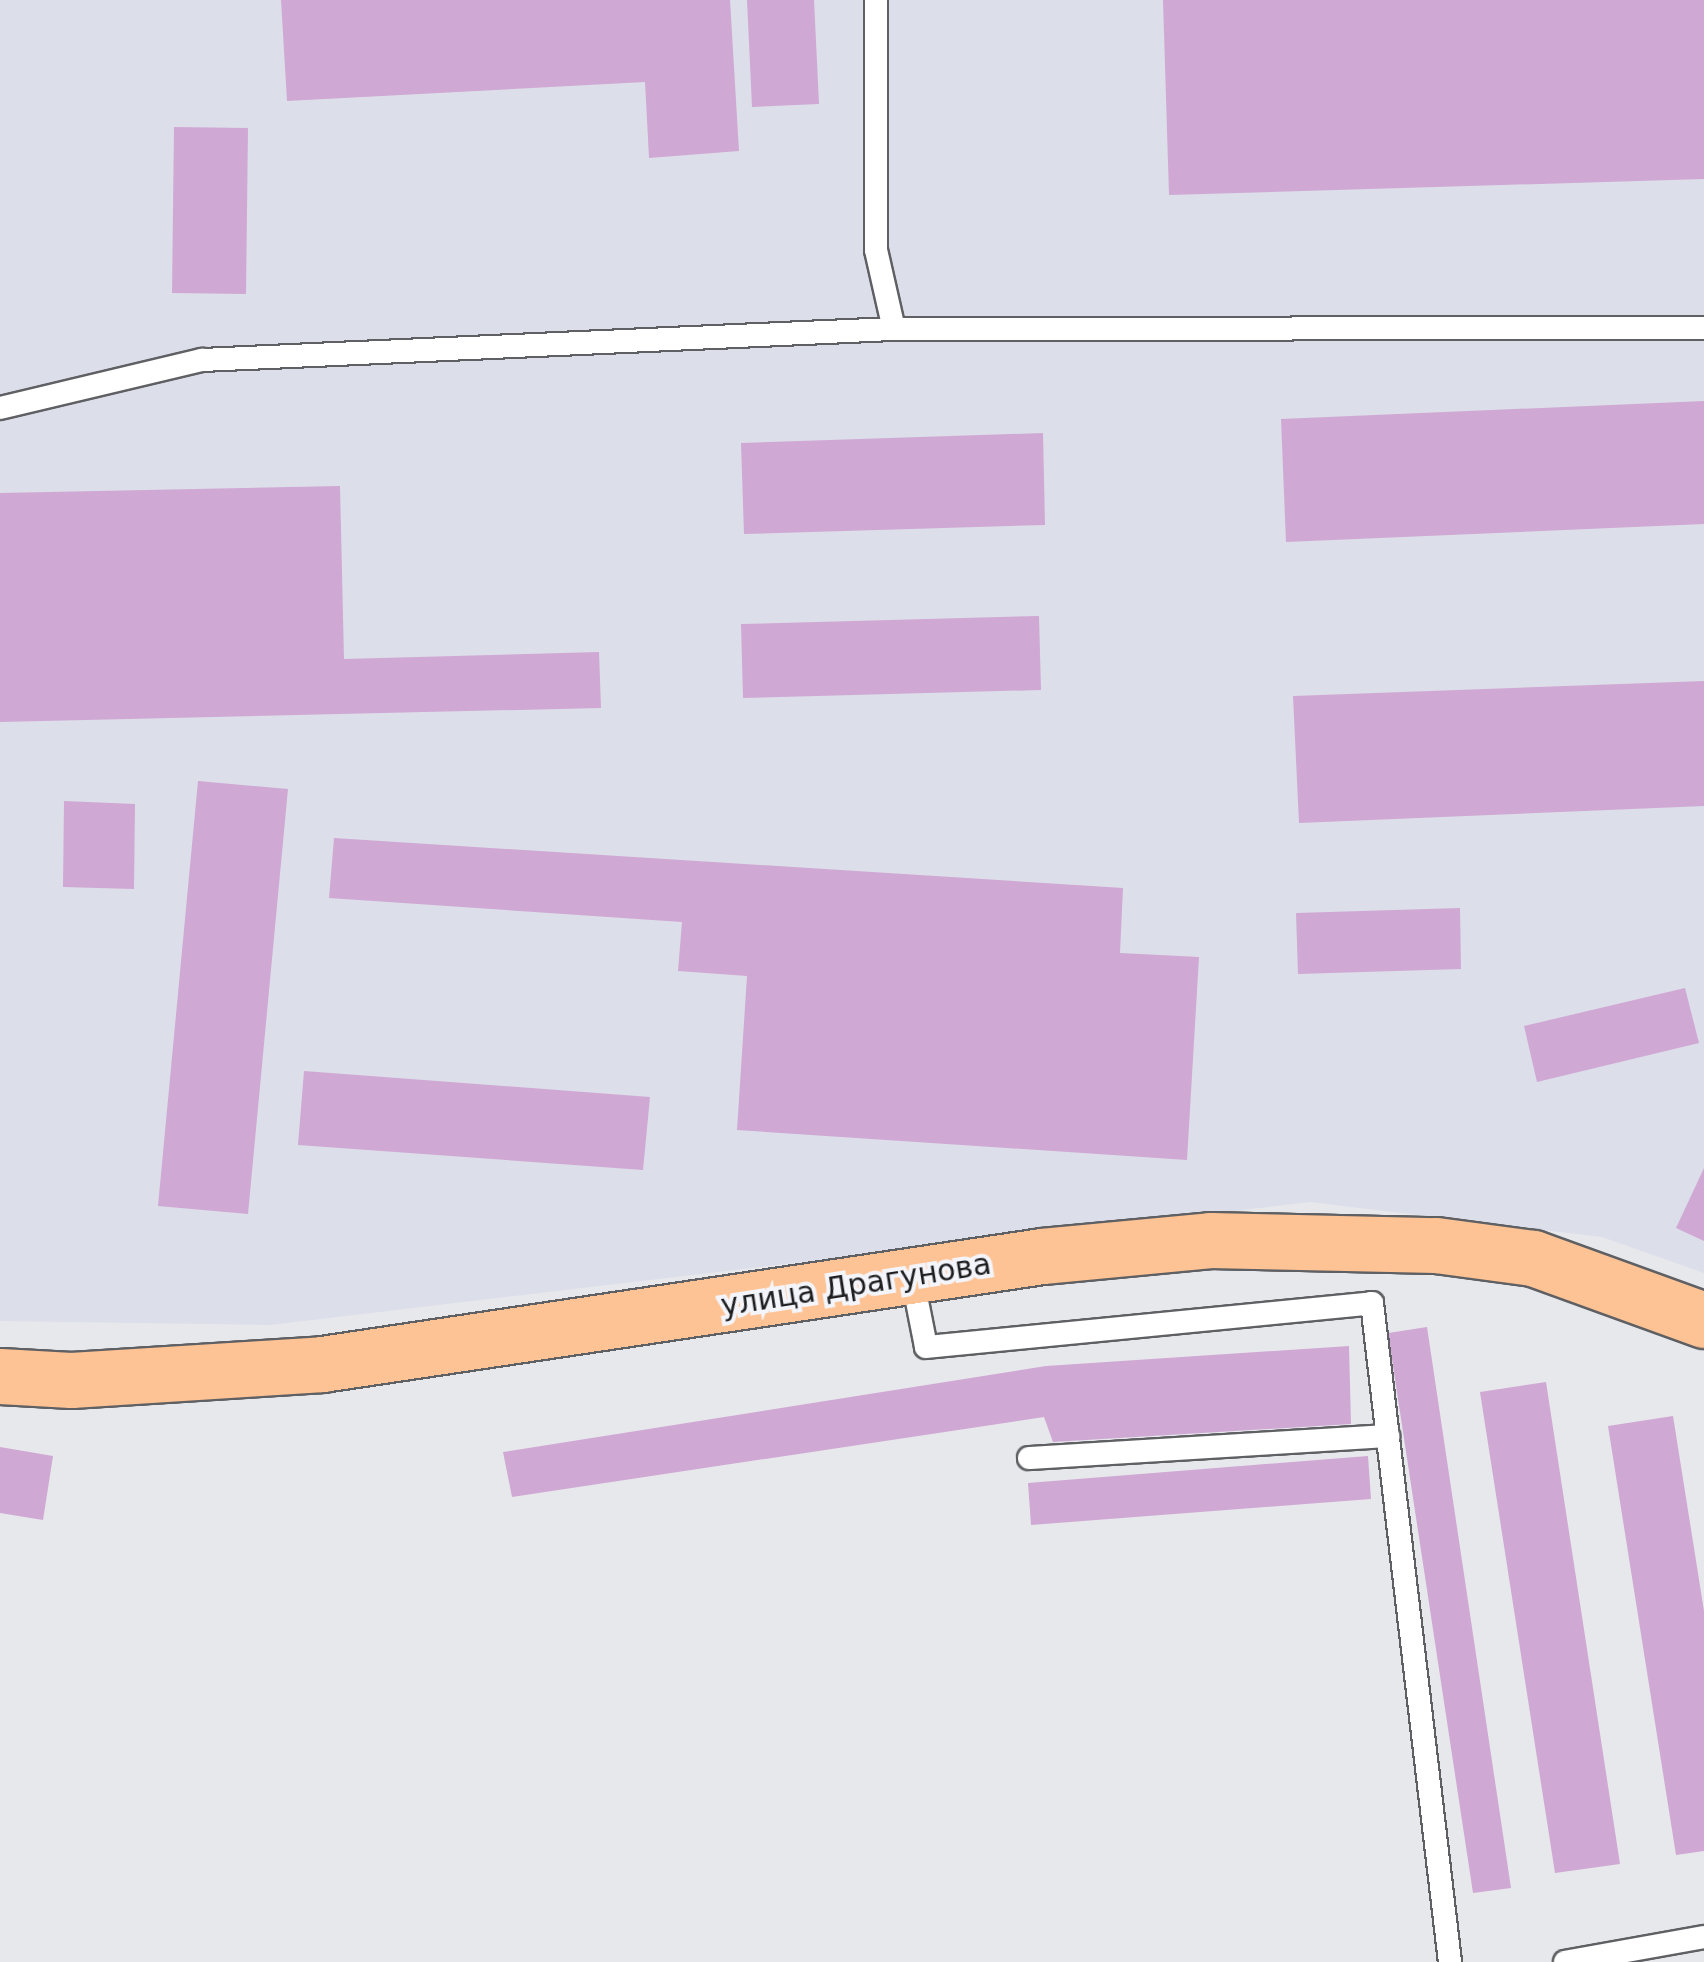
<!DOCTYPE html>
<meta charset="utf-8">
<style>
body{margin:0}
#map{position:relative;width:1704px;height:1962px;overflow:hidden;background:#e7e8ec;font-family:"DejaVu Sans",sans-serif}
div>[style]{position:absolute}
.built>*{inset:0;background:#dcdeea}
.building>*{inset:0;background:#d0a8d4}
.roads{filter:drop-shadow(2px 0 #5f6063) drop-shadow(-2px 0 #5f6063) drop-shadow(0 2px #5f6063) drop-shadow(0 -2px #5f6063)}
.lane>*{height:22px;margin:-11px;padding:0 11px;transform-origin:11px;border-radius:11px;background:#fff}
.primary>*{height:55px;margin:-27.5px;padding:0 27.5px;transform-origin:27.5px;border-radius:27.5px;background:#fec395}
span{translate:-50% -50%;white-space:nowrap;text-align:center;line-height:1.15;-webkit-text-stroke:8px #f4f5fa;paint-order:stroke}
.street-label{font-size:30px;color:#1e1e20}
</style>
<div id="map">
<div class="built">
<i style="clip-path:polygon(0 0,1704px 0,1704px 1273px,1602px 1237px,1310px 1202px,270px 1325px,0 1321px)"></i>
</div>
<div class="building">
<i style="clip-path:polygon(281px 0,730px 0,739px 151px,649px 158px,645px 82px,287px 101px)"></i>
<i style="clip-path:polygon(747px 0,814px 0,819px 104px,752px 107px)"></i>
<i style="clip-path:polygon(1163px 0,1704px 0,1704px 179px,1169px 195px)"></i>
<i style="clip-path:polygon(174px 127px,248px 128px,246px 294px,172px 293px)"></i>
<i style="clip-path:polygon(1704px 401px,1704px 524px,1286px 542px,1281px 419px)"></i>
<i style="clip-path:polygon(1043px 433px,1045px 525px,744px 534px,741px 443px)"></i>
<i style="clip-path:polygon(340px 486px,344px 659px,599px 652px,601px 708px,0 722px,0 493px)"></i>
<i style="clip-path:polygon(1039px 616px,1041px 690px,743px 698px,741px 624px)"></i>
<i style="clip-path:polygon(1704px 681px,1704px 806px,1299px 823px,1293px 696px)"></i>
<i style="clip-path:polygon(198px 781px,288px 789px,248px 1214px,158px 1206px)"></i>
<i style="clip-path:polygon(64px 801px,135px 804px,134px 889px,63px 887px)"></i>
<i style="clip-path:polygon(334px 838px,1123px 888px,1120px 953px,1199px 957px,1187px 1160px,737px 1130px,747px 976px,678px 971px,682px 922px,329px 898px)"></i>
<i style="clip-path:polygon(1460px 908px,1461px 969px,1298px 974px,1296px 913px)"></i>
<i style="clip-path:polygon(1685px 988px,1699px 1043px,1537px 1082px,1524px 1026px)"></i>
<i style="clip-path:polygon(304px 1071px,650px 1097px,643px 1170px,298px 1145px)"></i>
<i style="clip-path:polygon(1704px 1168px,1704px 1241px,1676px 1228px)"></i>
<i style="clip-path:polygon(1427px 1327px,1511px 1888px,1473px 1893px,1388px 1333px)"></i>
<i style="clip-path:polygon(1349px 1346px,1351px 1424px,1053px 1442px,1044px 1417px,512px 1497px,503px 1452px,1046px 1366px)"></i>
<i style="clip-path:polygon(1546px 1382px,1620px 1864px,1555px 1873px,1480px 1392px)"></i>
<i style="clip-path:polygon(1673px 1416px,1704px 1611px,1704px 1851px,1676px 1855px,1608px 1426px)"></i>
<i style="clip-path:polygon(0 1447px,53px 1456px,43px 1520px,0 1513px)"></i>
<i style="clip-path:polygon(1368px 1456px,1371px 1499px,1031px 1525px,1028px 1483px)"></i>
</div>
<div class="roads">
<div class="lane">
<i style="left:876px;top:0;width:250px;rotate:90deg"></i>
<i style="left:876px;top:250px;width:81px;rotate:77.2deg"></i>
<i style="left:0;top:408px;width:208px;rotate:-13.4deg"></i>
<i style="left:202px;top:360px;width:693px;rotate:-2.57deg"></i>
<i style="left:894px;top:329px;width:810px;rotate:-0.07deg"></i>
<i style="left:912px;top:1276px;width:72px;rotate:78.8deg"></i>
<i style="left:926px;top:1347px;width:448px;rotate:-5.6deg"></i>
<i style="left:1372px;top:1303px;width:664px;rotate:83.25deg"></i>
<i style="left:1029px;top:1458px;width:360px;rotate:-3.5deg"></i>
<i style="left:1565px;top:1962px;width:141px;rotate:-10.2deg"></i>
</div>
<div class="primary">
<i style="left:0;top:1376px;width:71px;rotate:3.2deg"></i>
<i style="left:71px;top:1380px;width:252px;rotate:-3.6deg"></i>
<i style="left:322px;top:1364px;width:728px;rotate:-8.53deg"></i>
<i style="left:1042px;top:1256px;width:169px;rotate:-5.4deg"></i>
<i style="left:1210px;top:1240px;width:226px;rotate:1.3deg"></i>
<i style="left:1436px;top:1245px;width:98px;rotate:7.6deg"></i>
<i style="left:1533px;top:1258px;width:182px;rotate:19.9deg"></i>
</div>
</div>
<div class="street-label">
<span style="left:856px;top:1285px;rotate:-9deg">улица Драгунова</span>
</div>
</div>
